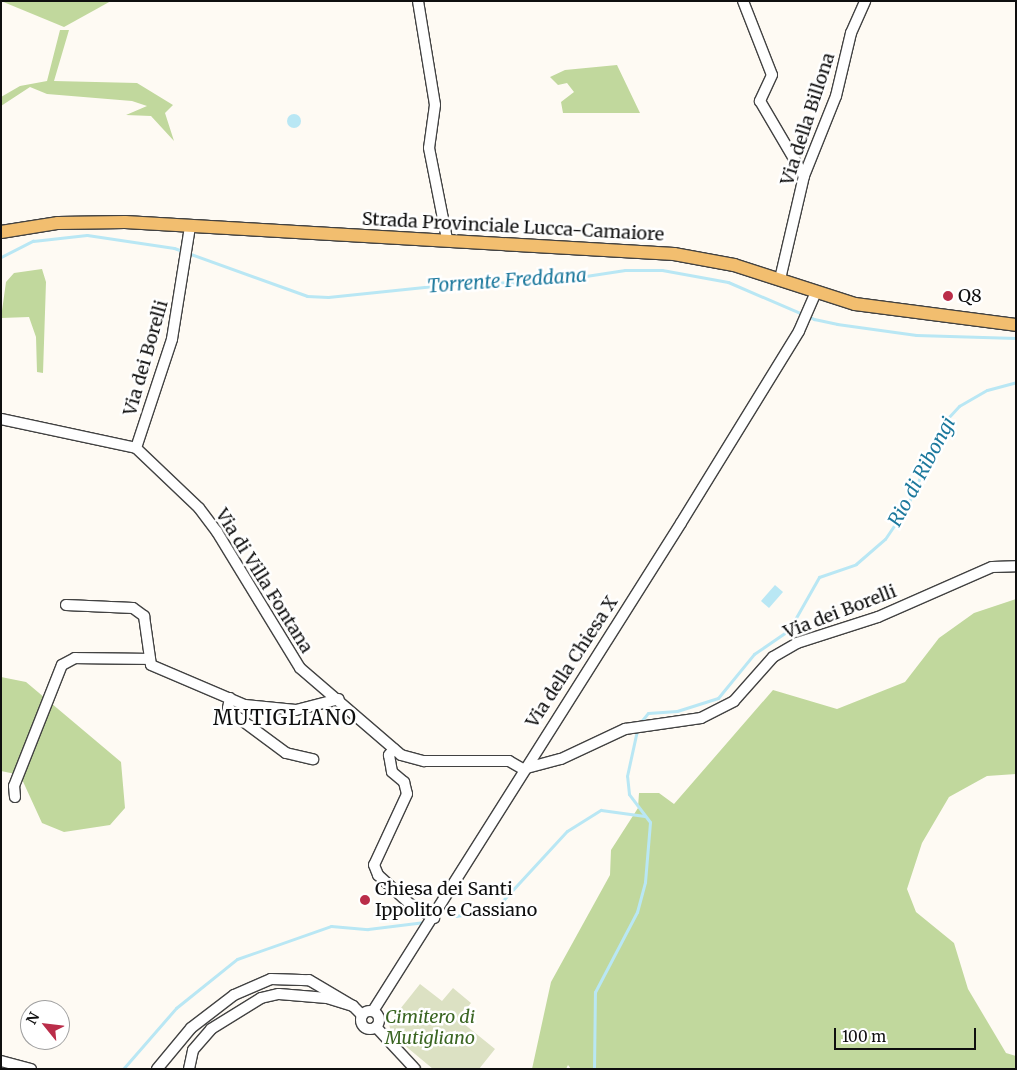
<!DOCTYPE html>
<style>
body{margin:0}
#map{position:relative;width:1017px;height:1070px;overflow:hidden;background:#fefaf3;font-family:Merriweather,serif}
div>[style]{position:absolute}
.forest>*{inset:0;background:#c1d89d}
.cemetery>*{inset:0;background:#dce1c3}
.water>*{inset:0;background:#b9e7f4}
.round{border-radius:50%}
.stream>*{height:3px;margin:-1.5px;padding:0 1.5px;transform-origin:1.5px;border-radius:1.5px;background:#b9e7f4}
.roads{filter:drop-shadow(1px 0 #424242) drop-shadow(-1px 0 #424242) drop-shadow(0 1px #424242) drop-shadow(0 -1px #424242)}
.minor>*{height:10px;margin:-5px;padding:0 5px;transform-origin:5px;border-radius:5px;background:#fff}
.minor>.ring{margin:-5px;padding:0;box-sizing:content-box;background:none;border:10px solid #fff;border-radius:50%}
.major>*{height:12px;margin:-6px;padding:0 6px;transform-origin:6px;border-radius:6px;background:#f2be6f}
.dots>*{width:14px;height:14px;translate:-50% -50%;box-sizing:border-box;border:2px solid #fff;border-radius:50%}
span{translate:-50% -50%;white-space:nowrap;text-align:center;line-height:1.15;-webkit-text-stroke:5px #fff;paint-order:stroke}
.street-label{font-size:18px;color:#0f0f0f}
.poi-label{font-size:18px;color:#0f0f0f}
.left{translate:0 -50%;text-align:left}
.park-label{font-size:18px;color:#3a6522;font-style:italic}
.water-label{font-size:19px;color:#1d799d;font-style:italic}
.quarter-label{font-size:20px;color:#0f0f0f;letter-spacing:1px}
.frame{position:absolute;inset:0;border:2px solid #0f0f0f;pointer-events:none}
.north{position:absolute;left:20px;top:1000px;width:50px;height:50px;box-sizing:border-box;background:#fff;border:1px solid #9f9f9f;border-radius:50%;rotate:299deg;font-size:14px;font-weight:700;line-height:20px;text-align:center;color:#0f0f0f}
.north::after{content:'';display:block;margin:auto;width:18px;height:22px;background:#ba2d49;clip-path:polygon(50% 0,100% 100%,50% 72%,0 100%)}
.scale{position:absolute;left:834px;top:1028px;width:142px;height:22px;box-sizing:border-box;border:2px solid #0f0f0f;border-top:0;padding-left:6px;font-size:15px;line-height:18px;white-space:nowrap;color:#0f0f0f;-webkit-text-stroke:4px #fff;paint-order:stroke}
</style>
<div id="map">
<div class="forest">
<i style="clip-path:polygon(1px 1px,111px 1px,64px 27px)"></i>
<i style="clip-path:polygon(60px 30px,69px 30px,54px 81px,137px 83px,173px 105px,165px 113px,174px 141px,151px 116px,126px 115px,147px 106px,132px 101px,47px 94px,30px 87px,1px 106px,1px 97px,20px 86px,47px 81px)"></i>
<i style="clip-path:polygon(617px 65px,640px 113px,563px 113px,561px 102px,574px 92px,567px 83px,558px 85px,550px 77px,565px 70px)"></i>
<i style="clip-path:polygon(42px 269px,46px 282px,43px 373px,37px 372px,36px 337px,29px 317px,1px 318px,6px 282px,14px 273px)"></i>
<i style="clip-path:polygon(1016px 599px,1016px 774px,987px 776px,949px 797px,922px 843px,907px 889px,916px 912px,954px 943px,968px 989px,1006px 1053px,1016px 1056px,1016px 1069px,571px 1069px,568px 1065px,566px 1069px,532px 1069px,551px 982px,610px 875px,611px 850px,638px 808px,639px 793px,659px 793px,674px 804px,773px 690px,837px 709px,905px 682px,939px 638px,974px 613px)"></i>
<i style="clip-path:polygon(1px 677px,26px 682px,121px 762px,125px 808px,110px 825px,64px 832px,42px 823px,20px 775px,1px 771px)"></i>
</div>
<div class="cemetery">
<i style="clip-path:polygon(420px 984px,442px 1001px,453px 988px,471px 1003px,458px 1019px,495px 1049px,479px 1069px,433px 1069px,391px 1034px,389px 1023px)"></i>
</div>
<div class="water">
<i class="round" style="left:287px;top:114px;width:14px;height:14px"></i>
<i style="clip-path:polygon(775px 585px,783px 592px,769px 608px,761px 601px)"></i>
</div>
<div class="stream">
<i style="left:1px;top:257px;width:36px;rotate:-27deg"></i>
<i style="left:33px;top:241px;width:54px;rotate:-6.3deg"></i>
<i style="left:87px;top:235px;width:88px;rotate:8.5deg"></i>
<i style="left:174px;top:248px;width:141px;rotate:19.8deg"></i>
<i style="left:307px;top:296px;width:21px;rotate:3deg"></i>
<i style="left:328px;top:297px;width:145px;rotate:-5.9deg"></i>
<i style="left:472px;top:282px;width:68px;rotate:0.8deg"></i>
<i style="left:540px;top:283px;width:86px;rotate:-8.7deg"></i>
<i style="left:625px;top:270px;width:37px"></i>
<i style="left:662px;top:270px;width:67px;rotate:10.3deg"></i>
<i style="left:728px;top:282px;width:94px;rotate:23.3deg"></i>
<i style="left:814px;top:319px;width:24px;rotate:12deg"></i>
<i style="left:837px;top:324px;width:80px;rotate:7.9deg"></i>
<i style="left:916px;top:335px;width:100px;rotate:1.7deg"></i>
<i style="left:639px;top:724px;width:14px;rotate:-51deg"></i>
<i style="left:648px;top:713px;width:29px;rotate:-4deg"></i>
<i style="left:677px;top:711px;width:43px;rotate:-17.6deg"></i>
<i style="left:718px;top:698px;width:57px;rotate:-50.7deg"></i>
<i style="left:754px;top:654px;width:42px;rotate:-34.4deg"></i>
<i style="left:789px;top:630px;width:61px;rotate:-60.5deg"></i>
<i style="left:819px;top:577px;width:39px;rotate:-19deg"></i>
<i style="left:856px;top:564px;width:38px;rotate:-41deg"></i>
<i style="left:885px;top:539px;width:37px;rotate:-56deg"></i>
<i style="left:906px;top:508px;width:98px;rotate:-65.3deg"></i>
<i style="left:947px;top:419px;width:18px;rotate:-47deg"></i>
<i style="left:959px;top:406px;width:32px;rotate:-30deg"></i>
<i style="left:987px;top:390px;width:30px;rotate:-15deg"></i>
<i style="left:456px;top:916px;width:40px;rotate:-10deg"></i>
<i style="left:495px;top:909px;width:106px;rotate:-47.3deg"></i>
<i style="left:567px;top:831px;width:40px;rotate:-32deg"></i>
<i style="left:601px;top:810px;width:44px;rotate:7.8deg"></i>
<i style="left:123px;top:1069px;width:81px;rotate:-49deg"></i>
<i style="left:176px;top:1008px;width:78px;rotate:-38.8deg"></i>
<i style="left:237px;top:959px;width:100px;rotate:-19.3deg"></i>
<i style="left:331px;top:926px;width:37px;rotate:5deg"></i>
<i style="left:368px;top:929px;width:57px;rotate:-7deg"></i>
<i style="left:594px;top:1069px;width:77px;rotate:-89.3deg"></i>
<i style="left:595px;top:992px;width:90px;rotate:-62.3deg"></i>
<i style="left:637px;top:912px;width:31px;rotate:-75deg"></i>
<i style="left:645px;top:882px;width:60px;rotate:-85.2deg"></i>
<i style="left:650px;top:822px;width:35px;rotate:-127deg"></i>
<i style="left:629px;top:794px;width:18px;rotate:-96deg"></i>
<i style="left:627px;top:776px;width:47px;rotate:-77.7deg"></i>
</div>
<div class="roads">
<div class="minor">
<i style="left:418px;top:1px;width:105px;rotate:80.7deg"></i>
<i style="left:435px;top:105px;width:43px;rotate:97.9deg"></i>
<i style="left:429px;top:148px;width:93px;rotate:78.8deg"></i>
<i style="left:743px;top:1px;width:79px;rotate:68.6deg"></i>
<i style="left:772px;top:75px;width:29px;rotate:115deg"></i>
<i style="left:760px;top:101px;width:87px;rotate:59.6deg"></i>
<i style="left:780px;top:279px;width:106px;rotate:-76.9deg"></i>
<i style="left:804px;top:176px;width:86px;rotate:-68.2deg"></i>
<i style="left:836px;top:96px;width:65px;rotate:-76.6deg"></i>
<i style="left:851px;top:33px;width:35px;rotate:-66deg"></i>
<i style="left:1px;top:419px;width:138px;rotate:12.1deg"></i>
<i style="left:136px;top:448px;width:87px;rotate:43.6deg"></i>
<i style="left:199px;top:508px;width:30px;rotate:53deg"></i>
<i style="left:217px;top:532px;width:159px;rotate:58.6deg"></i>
<i style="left:300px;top:668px;width:133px;rotate:40.7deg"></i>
<i style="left:401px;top:755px;width:24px;rotate:15deg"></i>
<i style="left:424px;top:761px;width:85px"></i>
<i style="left:509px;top:761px;width:16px;rotate:30deg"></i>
<i style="left:523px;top:769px;width:39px;rotate:-15deg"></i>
<i style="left:561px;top:759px;width:71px;rotate:-25.1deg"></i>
<i style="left:625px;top:729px;width:77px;rotate:-8.2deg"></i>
<i style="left:701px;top:718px;width:37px;rotate:-27deg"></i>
<i style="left:734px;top:701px;width:59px;rotate:-48.4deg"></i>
<i style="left:773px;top:657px;width:28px;rotate:-30deg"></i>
<i style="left:797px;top:643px;width:85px;rotate:-17.8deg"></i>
<i style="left:878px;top:617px;width:124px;rotate:-23.7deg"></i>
<i style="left:992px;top:567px;width:24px;rotate:-2deg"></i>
<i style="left:136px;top:448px;width:115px;rotate:-71.7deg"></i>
<i style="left:172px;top:339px;width:114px;rotate:-80.9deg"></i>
<i style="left:66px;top:605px;width:67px;rotate:2.6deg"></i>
<i style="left:133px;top:608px;width:14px;rotate:36deg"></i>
<i style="left:144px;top:616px;width:49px;rotate:81.9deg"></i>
<i style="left:151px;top:665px;width:102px;rotate:23.1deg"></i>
<i style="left:245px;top:705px;width:51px;rotate:5.6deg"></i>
<i style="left:296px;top:710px;width:44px;rotate:-14.3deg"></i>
<i style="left:230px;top:698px;width:10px;rotate:101deg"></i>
<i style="left:228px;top:708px;width:11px;rotate:45deg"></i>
<i style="left:236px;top:716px;width:62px;rotate:36.5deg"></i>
<i style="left:286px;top:753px;width:28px;rotate:13deg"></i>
<i style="left:394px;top:749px;width:8px;rotate:130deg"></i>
<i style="left:389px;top:755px;width:17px;rotate:80deg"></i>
<i style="left:392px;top:772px;width:16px;rotate:40deg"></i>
<i style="left:404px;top:782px;width:12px;rotate:76deg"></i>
<i style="left:407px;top:794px;width:78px;rotate:114.9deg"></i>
<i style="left:374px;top:865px;width:11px;rotate:68deg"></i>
<i style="left:378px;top:875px;width:43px;rotate:42.2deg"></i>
<i style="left:410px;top:904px;width:28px;rotate:30deg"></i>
<i style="left:15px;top:797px;width:11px;rotate:-95deg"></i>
<i style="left:14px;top:786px;width:130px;rotate:-68.4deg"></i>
<i style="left:62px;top:665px;width:15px;rotate:-28deg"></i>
<i style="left:75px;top:658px;width:75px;rotate:0.8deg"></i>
<i class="ring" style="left:361px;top:1011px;width:8px;height:8px"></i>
<i style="left:373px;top:1011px;width:577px;rotate:-57.74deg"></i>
<i style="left:681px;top:523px;width:225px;rotate:-58.4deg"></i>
<i style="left:799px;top:331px;width:43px;rotate:-66.4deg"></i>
<i style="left:376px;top:1027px;width:57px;rotate:47.1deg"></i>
<i style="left:1px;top:1061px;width:31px;rotate:15deg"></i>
<i style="left:157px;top:1069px;width:53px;rotate:-50.3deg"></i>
<i style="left:191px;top:1028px;width:54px;rotate:-37.5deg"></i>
<i style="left:234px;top:995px;width:40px;rotate:-23.4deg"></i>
<i style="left:271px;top:979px;width:38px;rotate:2deg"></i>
<i style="left:309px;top:980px;width:51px;rotate:30.6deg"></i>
<i style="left:189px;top:1069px;width:19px;rotate:-78deg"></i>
<i style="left:193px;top:1050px;width:28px;rotate:-49deg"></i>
<i style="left:211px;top:1029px;width:59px;rotate:-31.8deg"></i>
<i style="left:261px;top:998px;width:18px;rotate:-13deg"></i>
<i style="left:279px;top:994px;width:48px;rotate:4.8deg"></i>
<i style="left:327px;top:998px;width:27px;rotate:17deg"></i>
<i style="left:353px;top:1006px;width:13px;rotate:45deg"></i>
</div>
<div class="major">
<i style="left:1px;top:232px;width:58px;rotate:-9deg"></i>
<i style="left:58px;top:223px;width:67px;rotate:-0.9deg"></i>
<i style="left:125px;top:222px;width:550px;rotate:3.34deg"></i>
<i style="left:674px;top:254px;width:61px;rotate:10.4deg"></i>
<i style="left:734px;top:265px;width:127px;rotate:17.9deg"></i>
<i style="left:855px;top:304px;width:162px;rotate:7.4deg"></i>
</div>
</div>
<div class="dots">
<i style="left:948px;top:296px;background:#ba2d49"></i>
<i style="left:365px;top:900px;background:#ba2d49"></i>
</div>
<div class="street-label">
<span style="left:808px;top:119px;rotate:-72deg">Via della Billona</span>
<span style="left:513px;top:227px;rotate:3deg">Strada Provinciale Lucca-Camaiore</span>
<span style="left:146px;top:358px;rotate:-74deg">Via dei Borelli</span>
<span style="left:264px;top:581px;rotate:58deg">Via di Villa Fontana</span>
<span style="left:840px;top:612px;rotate:-21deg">Via dei Borelli</span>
<span style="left:572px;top:662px;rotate:-57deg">Via della Chiesa X</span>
</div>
<div class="poi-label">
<span class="left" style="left:958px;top:296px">Q8</span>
<span class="left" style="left:375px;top:900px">Chiesa dei Santi<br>Ippolito e Cassiano</span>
</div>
<div class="park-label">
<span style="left:430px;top:1028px">Cimitero di<br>Mutigliano</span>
</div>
<div class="water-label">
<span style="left:507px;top:281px;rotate:-4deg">Torrente Freddana</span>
<span style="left:922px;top:472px;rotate:-62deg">Rio di Ribongi</span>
</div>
<div class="quarter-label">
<span style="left:285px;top:717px">MUTIGLIANO</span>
</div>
<div class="frame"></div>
<div class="north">N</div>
<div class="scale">100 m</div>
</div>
